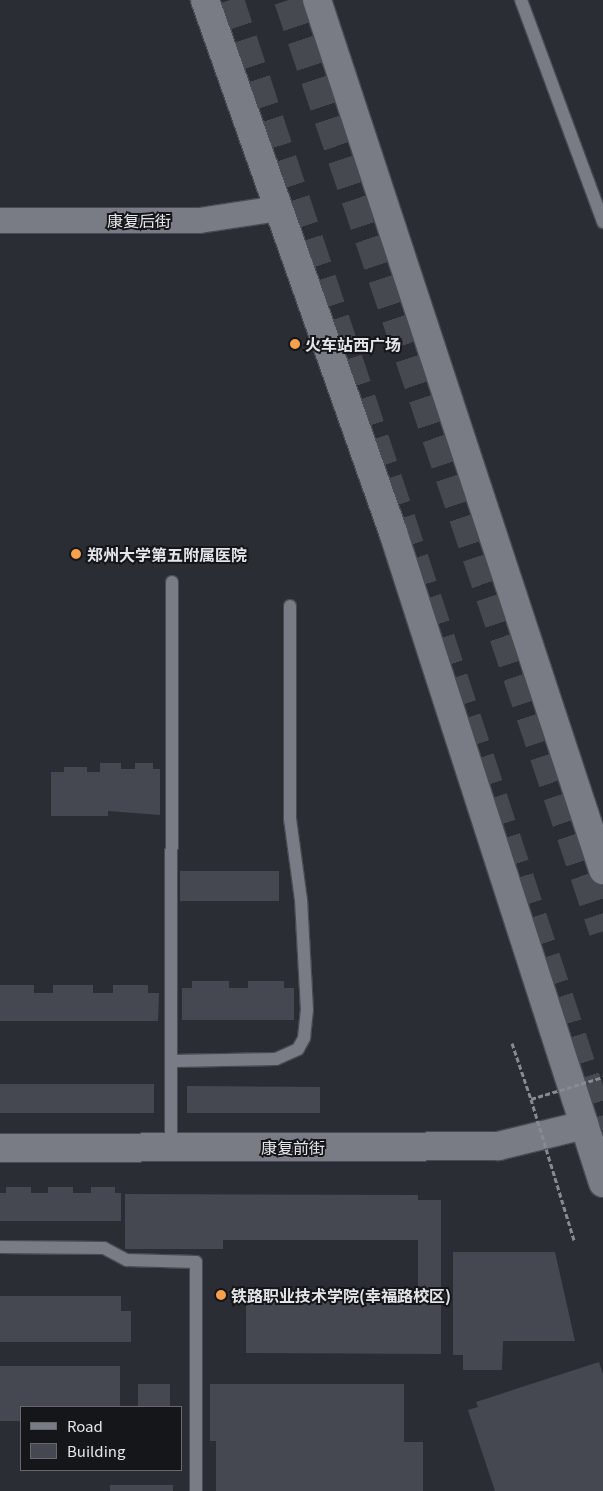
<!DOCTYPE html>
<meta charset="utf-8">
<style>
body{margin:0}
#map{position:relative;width:603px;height:1491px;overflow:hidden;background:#2b2d35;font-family:Georgia,"Noto Sans SC",serif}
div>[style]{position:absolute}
.building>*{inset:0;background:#454850}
.trunk-tunnel>*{height:28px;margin-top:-14px;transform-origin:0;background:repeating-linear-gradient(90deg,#474950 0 28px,transparent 0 42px)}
.path>*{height:3px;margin-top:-1.5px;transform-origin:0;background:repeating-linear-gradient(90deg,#888a91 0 5px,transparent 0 7.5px)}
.roads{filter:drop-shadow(1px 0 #494b52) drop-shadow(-1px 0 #494b52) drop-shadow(0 1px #494b52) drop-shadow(0 -1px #494b52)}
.service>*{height:12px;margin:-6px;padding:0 6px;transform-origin:6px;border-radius:6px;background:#797c85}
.minor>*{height:25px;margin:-12.5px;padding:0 12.5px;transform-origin:12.5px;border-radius:12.5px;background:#797c85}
.tertiary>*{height:28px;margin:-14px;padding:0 14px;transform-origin:14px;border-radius:14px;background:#797c85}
.secondary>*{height:28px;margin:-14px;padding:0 14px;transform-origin:14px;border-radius:14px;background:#797c85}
.path-bridge>*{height:3px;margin-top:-1.5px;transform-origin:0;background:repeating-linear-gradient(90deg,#888a91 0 5px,transparent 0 7.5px)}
.dots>*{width:14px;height:14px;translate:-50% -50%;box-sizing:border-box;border:2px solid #141619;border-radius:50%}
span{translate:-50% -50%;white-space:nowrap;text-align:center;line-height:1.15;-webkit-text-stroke:4px #141619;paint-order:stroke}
.street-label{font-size:16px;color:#e3e5ea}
.poi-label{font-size:16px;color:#e3e5ea;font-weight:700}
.left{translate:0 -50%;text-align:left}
.legend{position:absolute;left:20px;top:1406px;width:162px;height:65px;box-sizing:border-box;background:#141619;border:1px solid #67696d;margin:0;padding:6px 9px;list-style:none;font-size:15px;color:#e3e5ea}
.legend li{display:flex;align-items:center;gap:10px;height:25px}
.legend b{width:25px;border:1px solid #67696d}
</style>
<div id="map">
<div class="building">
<i style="clip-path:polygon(100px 763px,121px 763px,121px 769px,135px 769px,135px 763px,153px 763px,153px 769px,160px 769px,160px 815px,108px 811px,108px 816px,51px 816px,51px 772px,64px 772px,64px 767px,87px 767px,87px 772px,100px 772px)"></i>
<i style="clip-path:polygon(180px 871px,279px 871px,279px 901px,180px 901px)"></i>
<i style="clip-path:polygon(192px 981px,229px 981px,229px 988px,248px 988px,248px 981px,284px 981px,284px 988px,294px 988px,294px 1020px,182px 1020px,182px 988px,192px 988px)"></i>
<i style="clip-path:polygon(0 985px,34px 985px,34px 993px,53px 993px,53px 985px,93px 985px,93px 993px,113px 993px,113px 985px,148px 985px,148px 993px,159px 993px,158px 1021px,0 1021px)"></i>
<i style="clip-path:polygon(0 1084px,154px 1084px,154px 1113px,0 1113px)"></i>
<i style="clip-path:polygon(187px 1086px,320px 1087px,320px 1113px,187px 1113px)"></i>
<i style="clip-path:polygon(6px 1187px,31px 1187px,31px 1193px,48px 1193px,48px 1187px,73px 1187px,73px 1193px,91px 1193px,91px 1187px,115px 1187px,115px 1193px,121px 1193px,121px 1221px,0 1221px,0 1193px,6px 1193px)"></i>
<i style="clip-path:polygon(125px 1194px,418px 1195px,418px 1200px,441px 1200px,441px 1354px,246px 1353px,246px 1293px,418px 1293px,418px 1240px,223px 1240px,223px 1249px,125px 1249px)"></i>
<i style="clip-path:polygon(453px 1252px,555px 1252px,575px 1341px,503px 1341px,502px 1370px,463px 1370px,463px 1355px,453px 1355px)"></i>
<i style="clip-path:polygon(0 1296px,121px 1296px,121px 1311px,131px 1311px,131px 1342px,0 1342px)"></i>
<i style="clip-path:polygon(599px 1362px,603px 1374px,603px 1491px,495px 1491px,468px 1410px,478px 1407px,476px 1402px)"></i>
<i style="clip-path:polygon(0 1366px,120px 1366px,120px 1407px,21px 1407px,21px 1421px,0 1421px)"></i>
<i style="clip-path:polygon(138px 1384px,170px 1384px,170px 1407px,138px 1407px)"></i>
<i style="clip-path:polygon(210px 1384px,404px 1384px,404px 1442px,423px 1442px,423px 1491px,216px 1491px,216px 1441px,210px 1441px)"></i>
<i style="clip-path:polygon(110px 1485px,173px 1485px,173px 1491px,110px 1491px)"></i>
</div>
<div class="trunk-tunnel">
<i style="left:230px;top:0;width:1190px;rotate:71.73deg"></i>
<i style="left:288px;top:0;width:983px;rotate:71.31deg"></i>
</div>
<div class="path">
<i style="left:512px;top:1043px;width:59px;rotate:71.3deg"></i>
</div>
<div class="roads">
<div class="service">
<i style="left:521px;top:0;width:237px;rotate:69.7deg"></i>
<i style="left:172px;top:1061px;width:104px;rotate:-1.1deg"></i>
<i style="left:276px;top:1059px;width:24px;rotate:-24deg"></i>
<i style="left:298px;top:1049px;width:13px;rotate:-61deg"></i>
<i style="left:304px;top:1038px;width:28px;rotate:-84deg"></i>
<i style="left:307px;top:1010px;width:110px;rotate:-93.1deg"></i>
<i style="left:301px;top:900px;width:82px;rotate:-97.7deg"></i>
<i style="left:290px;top:819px;width:213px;rotate:-90deg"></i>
<i style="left:171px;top:1147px;width:565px;rotate:-89.9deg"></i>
<i style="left:0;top:1247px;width:104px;rotate:0.6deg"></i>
<i style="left:104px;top:1248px;width:26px;rotate:28deg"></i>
<i style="left:127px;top:1260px;width:69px;rotate:1.7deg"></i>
<i style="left:196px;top:1262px;width:229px;rotate:90deg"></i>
</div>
<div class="minor">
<i style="left:0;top:220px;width:199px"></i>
<i style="left:199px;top:220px;width:79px;rotate:-8.7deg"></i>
</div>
<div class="tertiary">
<i style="left:0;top:1148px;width:498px;rotate:-0.2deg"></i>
<i style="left:498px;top:1146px;width:89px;rotate:-13.7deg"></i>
</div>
<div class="secondary">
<i style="left:205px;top:0;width:564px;rotate:70.54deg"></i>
<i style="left:393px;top:532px;width:684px;rotate:72.12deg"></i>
<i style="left:317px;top:0;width:916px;rotate:71.8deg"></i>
</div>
</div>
<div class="path-bridge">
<i style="left:574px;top:1240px;width:147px;rotate:-107deg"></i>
<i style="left:531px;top:1099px;width:75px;rotate:-17deg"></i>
</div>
<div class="dots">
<i style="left:295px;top:344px;background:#f8a04b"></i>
<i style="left:76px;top:554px;background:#f8a04b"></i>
<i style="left:221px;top:1295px;background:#f8a04b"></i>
</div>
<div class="street-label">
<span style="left:139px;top:220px">康复后街</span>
<span style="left:293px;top:1147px">康复前街</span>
</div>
<div class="poi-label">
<span class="left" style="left:305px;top:344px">火车站西广场</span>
<span class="left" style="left:87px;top:554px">郑州大学第五附属医院</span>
<span class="left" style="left:231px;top:1295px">铁路职业技术学院(幸福路校区)</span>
</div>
<ul class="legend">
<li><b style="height:6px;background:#797c85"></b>Road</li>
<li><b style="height:14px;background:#454850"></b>Building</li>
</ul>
</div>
